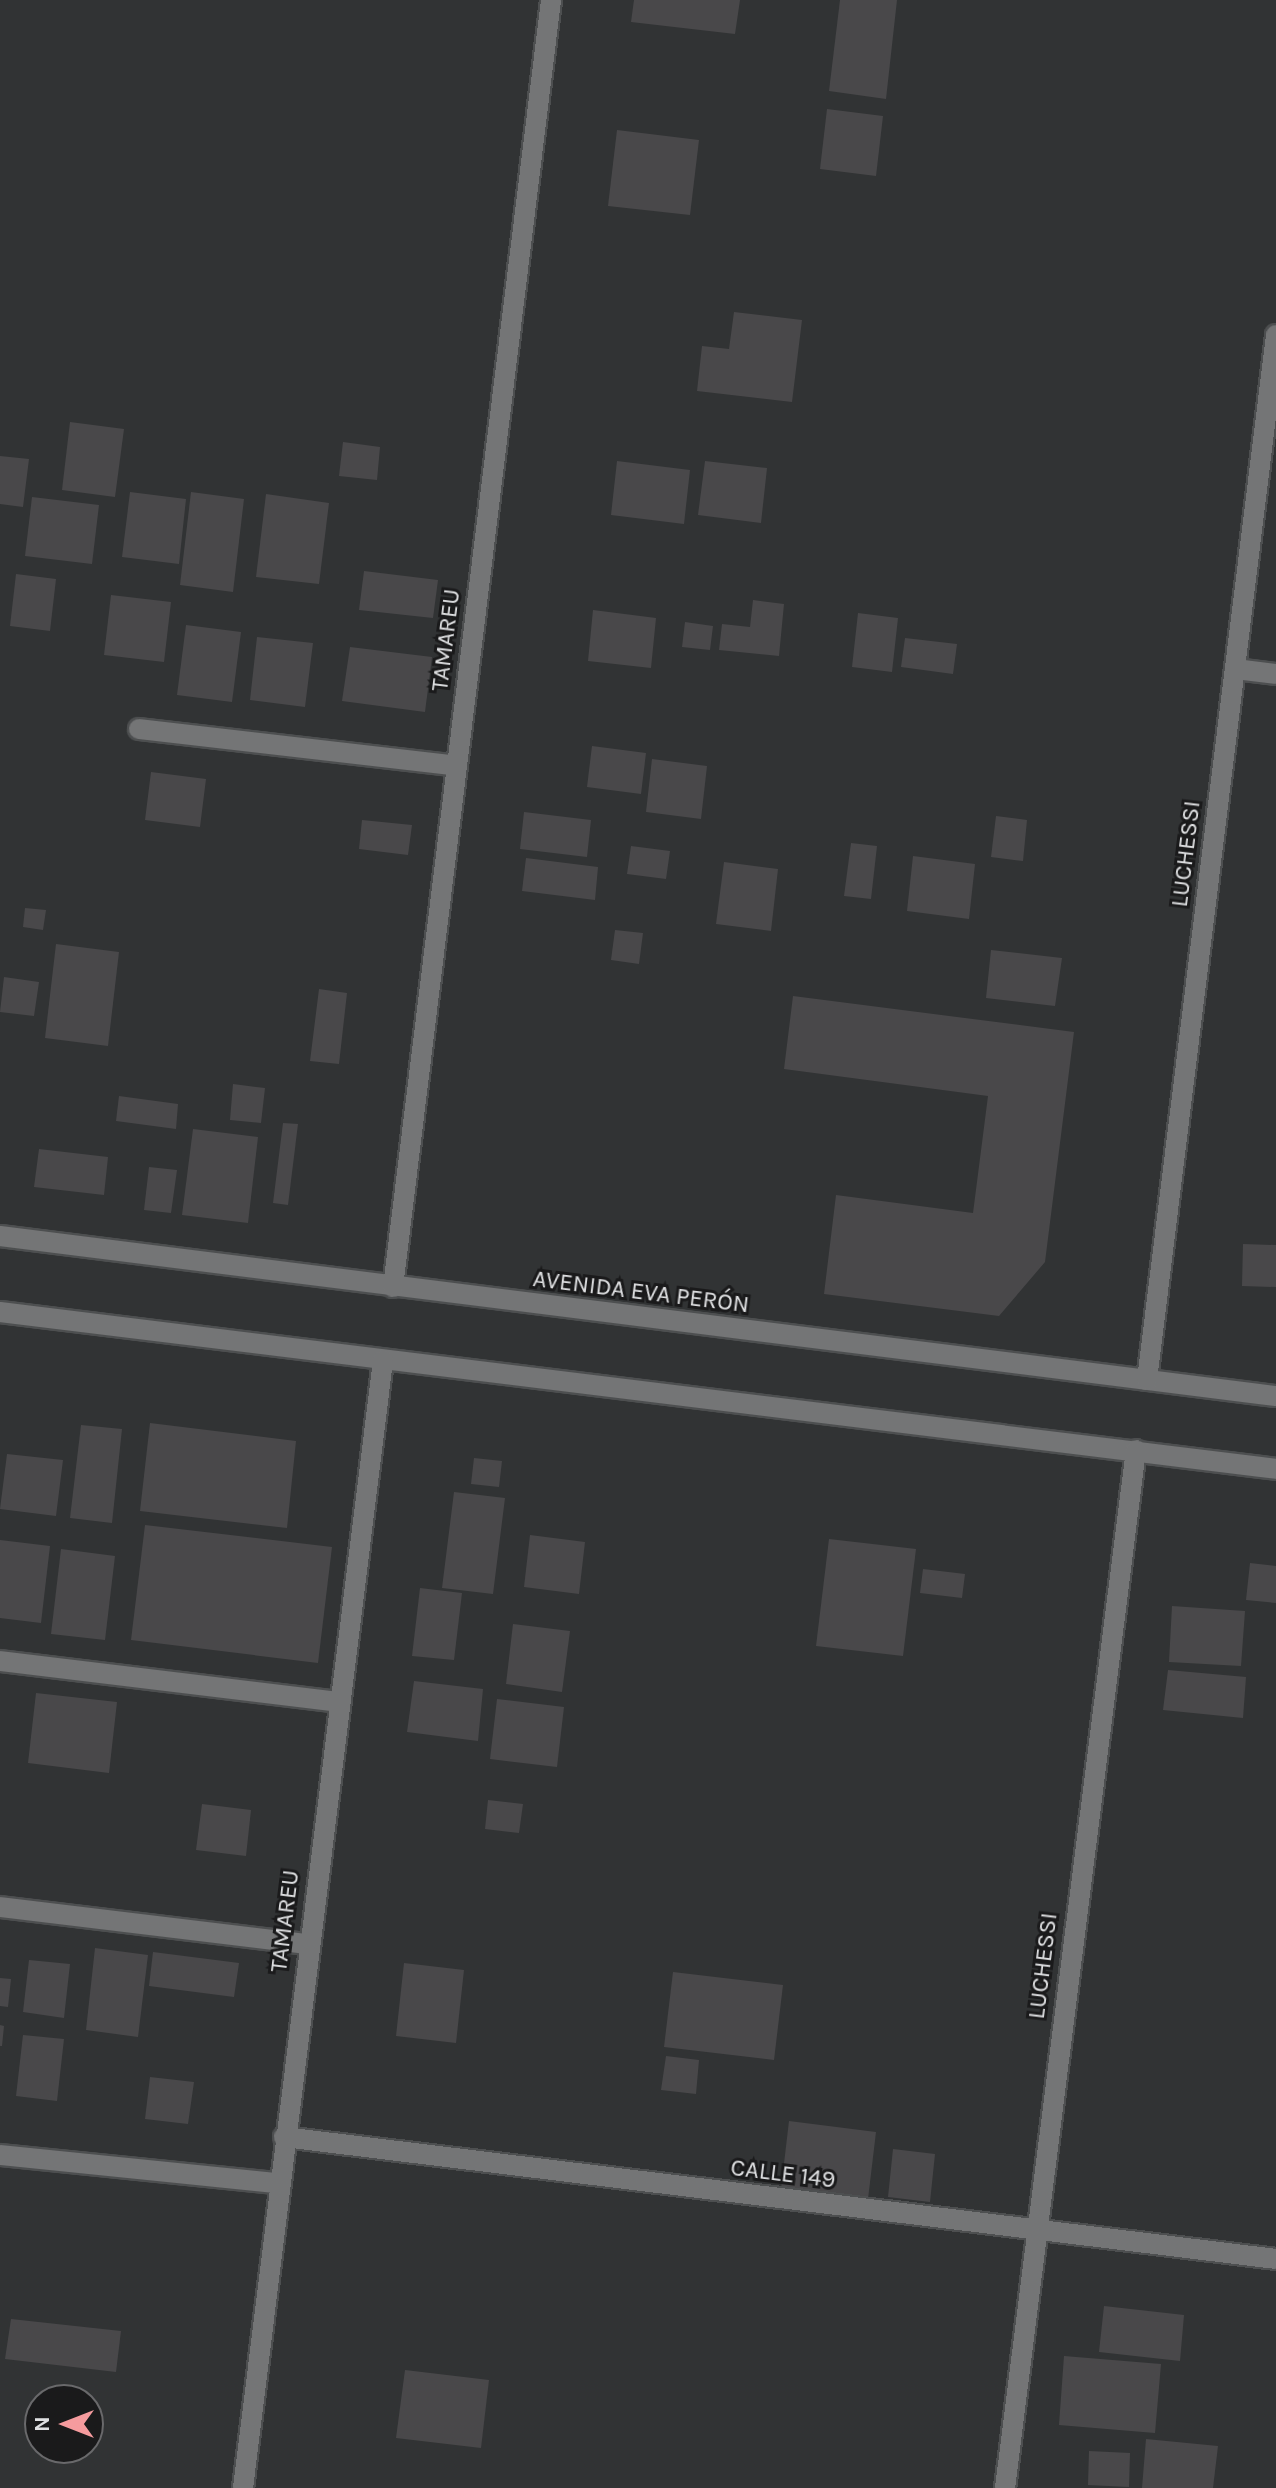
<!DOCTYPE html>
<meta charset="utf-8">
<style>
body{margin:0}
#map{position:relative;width:1276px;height:2488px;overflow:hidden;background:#313334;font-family:Karla,sans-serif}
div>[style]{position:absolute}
.building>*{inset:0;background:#49484a}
.roads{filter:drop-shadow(2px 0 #4d4f50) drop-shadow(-2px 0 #4d4f50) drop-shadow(0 2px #4d4f50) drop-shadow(0 -2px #4d4f50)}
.minor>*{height:20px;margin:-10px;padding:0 10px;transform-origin:10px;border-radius:10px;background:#747576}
span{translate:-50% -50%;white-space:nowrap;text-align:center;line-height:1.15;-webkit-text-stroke:6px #1a1a1b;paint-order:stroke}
.street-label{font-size:24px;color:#dfe0e2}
.north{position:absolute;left:24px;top:2384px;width:80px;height:80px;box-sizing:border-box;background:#1a1a1b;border:2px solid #69696b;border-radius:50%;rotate:270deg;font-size:22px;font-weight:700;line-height:32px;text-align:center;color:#dfe0e2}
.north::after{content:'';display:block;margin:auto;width:28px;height:36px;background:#f59b9e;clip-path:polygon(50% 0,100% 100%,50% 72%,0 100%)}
</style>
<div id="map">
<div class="building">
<i style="clip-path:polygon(634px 0,740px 0,735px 34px,631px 22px)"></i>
<i style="clip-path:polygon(840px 0,897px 0,886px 99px,829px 91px)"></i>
<i style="clip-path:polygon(827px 109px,883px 116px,876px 176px,820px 169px)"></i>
<i style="clip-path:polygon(617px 130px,699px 140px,690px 215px,608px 206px)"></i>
<i style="clip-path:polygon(734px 312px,802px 320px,792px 402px,697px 391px,702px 346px,729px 349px)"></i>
<i style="clip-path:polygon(70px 422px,124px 429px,115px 497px,62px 490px)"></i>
<i style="clip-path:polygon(343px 442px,380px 447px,377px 480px,339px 476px)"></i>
<i style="clip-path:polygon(0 456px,29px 459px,23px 507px,0 504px)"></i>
<i style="clip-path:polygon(617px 461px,690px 470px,684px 524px,611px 515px)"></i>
<i style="clip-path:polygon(705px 461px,767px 468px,761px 523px,698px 515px)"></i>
<i style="clip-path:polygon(130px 492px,186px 499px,179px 564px,122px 557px)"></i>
<i style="clip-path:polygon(191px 492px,244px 499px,233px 592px,180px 585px)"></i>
<i style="clip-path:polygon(266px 494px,329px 503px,319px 584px,256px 577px)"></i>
<i style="clip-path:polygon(32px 497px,99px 505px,92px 564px,25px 556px)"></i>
<i style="clip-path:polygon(364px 571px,438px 580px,433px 618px,359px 610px)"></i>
<i style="clip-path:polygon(16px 574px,56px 579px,50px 631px,10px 626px)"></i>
<i style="clip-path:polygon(111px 595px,171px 602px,164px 662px,104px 655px)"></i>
<i style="clip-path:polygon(753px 600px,784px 604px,779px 656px,719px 650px,722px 624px,750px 627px)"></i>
<i style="clip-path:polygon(593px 610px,656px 618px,651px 668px,588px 661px)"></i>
<i style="clip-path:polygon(858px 613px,898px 618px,892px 672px,852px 667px)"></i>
<i style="clip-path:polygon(685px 622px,713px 626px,710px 650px,682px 647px)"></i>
<i style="clip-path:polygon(186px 625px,241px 632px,232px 702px,177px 695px)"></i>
<i style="clip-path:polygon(257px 637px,313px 643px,305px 707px,250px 700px)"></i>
<i style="clip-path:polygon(905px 638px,957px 644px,953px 674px,901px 667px)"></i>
<i style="clip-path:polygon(350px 647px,432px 657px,425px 712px,342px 701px)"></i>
<i style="clip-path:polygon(592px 746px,646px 753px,641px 794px,587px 787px)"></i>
<i style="clip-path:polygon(652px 759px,707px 766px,701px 819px,646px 812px)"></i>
<i style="clip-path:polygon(151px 772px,206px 779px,200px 827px,145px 820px)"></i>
<i style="clip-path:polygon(524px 812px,591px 820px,587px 857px,520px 849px)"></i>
<i style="clip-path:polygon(996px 816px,1027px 820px,1023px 861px,991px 857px)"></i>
<i style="clip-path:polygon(362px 820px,412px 825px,408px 855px,359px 849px)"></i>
<i style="clip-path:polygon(851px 843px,877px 846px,871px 899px,844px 896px)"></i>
<i style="clip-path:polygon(631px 846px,670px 851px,666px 879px,627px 874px)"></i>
<i style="clip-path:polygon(913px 856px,975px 864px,969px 919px,907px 911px)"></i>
<i style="clip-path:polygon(526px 858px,598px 867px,595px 900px,522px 891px)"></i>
<i style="clip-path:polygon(724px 862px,778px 869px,771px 931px,716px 924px)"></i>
<i style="clip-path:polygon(25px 908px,46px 910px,43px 930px,23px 927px)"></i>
<i style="clip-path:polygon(615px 930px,643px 933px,639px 964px,611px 960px)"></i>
<i style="clip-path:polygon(56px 944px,119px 952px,108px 1046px,45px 1038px)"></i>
<i style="clip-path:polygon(991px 950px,1062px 958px,1055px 1006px,986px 998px)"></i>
<i style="clip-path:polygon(4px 977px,39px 982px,34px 1016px,0 1012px)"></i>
<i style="clip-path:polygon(319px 989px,347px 993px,339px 1064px,310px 1061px)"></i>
<i style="clip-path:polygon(793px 996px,1074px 1032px,1045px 1262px,999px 1316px,824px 1294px,836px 1195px,973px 1213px,988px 1096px,784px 1069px)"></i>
<i style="clip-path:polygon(233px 1084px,265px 1088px,261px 1123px,230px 1120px)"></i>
<i style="clip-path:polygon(119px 1096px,178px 1104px,176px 1129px,116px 1121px)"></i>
<i style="clip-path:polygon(283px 1123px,298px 1124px,288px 1205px,273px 1203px)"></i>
<i style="clip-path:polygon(193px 1129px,258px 1137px,248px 1223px,182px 1215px)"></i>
<i style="clip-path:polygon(39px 1149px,108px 1157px,104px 1195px,34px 1187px)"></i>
<i style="clip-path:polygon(149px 1167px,177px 1170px,171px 1213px,144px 1210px)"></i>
<i style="clip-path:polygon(1243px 1244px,1276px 1245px,1276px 1287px,1242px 1286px)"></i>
<i style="clip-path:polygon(150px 1423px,296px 1441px,287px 1528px,140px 1511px)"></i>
<i style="clip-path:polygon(81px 1425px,122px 1429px,112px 1523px,70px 1518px)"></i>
<i style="clip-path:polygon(7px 1454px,63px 1460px,56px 1516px,0 1509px)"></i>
<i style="clip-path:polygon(474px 1458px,502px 1461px,499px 1487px,471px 1484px)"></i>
<i style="clip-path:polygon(454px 1492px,505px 1498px,493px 1594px,442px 1588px)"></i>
<i style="clip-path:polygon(145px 1525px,332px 1547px,318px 1663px,131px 1640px)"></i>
<i style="clip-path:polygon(530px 1535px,585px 1542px,579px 1594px,524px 1587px)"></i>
<i style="clip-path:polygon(829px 1539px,916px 1549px,903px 1656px,816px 1646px)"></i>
<i style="clip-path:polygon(0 1540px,50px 1546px,41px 1623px,0 1618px)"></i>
<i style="clip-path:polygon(61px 1549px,115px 1556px,105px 1640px,51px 1634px)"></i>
<i style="clip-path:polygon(1250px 1563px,1276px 1566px,1276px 1603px,1246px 1600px)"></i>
<i style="clip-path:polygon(923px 1569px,965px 1574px,962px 1598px,920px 1593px)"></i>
<i style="clip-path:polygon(420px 1588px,462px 1593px,454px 1660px,412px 1656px)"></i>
<i style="clip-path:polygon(1172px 1606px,1245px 1611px,1241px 1666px,1169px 1662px)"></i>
<i style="clip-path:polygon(513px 1624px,570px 1631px,562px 1692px,506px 1684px)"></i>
<i style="clip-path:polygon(1168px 1670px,1246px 1677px,1243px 1718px,1163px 1710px)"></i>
<i style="clip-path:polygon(414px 1681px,483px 1689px,478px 1741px,407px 1732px)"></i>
<i style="clip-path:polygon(36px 1693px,117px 1702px,109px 1773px,28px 1763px)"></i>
<i style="clip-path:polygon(497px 1699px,564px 1707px,557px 1767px,490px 1759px)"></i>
<i style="clip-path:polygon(488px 1800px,523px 1804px,519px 1833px,485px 1829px)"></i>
<i style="clip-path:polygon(202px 1804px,251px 1810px,246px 1856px,196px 1850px)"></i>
<i style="clip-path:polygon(95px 1948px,148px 1955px,138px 2037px,86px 2030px)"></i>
<i style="clip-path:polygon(153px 1952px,239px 1963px,234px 1997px,149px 1986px)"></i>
<i style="clip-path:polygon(29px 1960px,70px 1964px,64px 2018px,23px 2012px)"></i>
<i style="clip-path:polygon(404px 1963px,464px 1970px,456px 2043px,396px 2036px)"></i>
<i style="clip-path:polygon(673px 1972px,783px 1985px,774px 2060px,664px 2047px)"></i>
<i style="clip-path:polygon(0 1978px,11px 1979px,8px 2007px,0 2006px)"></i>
<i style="clip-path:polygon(0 2025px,4px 2026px,2px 2046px,0 2046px)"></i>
<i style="clip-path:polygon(23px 2035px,64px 2039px,57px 2101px,16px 2096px)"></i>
<i style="clip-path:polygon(666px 2056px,699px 2060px,696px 2094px,661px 2090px)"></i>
<i style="clip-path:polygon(150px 2077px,194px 2082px,188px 2124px,145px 2119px)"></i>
<i style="clip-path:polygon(789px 2121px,876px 2132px,868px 2199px,781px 2189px)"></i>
<i style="clip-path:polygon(893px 2149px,935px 2154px,930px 2202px,888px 2197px)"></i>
<i style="clip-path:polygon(1104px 2306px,1184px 2315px,1180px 2361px,1099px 2352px)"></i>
<i style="clip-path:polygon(11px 2319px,121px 2331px,116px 2372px,5px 2359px)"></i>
<i style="clip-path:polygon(1064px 2356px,1161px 2364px,1155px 2433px,1059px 2425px)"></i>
<i style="clip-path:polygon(405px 2370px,489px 2380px,481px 2448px,396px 2438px)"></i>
<i style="clip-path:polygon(1146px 2439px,1218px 2446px,1213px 2488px,1142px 2488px)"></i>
<i style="clip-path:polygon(1089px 2451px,1130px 2453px,1129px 2487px,1088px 2485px)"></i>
</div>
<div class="roads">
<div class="minor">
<i style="left:1235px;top:669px;width:41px;rotate:7deg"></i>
<i style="left:139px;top:729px;width:320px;rotate:6.6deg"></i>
<i style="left:0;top:1236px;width:1286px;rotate:7.15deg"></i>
<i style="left:393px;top:1287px;width:1297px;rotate:-83deg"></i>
<i style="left:0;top:1312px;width:1286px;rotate:7.01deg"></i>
<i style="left:1147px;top:1380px;width:1053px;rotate:-82.96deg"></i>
<i style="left:0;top:1661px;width:341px;rotate:6.9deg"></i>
<i style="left:0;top:1907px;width:310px;rotate:6.9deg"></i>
<i style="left:284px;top:2137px;width:999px;rotate:7.01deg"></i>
<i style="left:0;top:2155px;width:279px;rotate:5.8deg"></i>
<i style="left:243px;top:2488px;width:1136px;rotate:-82.92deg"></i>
<i style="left:1005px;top:2488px;width:1046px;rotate:-82.81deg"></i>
</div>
</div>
<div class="street-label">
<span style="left:446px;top:640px;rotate:-83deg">TAMAREU</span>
<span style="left:1186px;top:854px;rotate:-83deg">LUCHESSI</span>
<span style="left:641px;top:1292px;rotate:7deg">AVENIDA EVA PERÓN</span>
<span style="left:285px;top:1921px;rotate:-83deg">TAMAREU</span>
<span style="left:1043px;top:1966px;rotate:-83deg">LUCHESSI</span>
<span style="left:783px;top:2174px;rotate:7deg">CALLE 149</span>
</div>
<div class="north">N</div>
</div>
